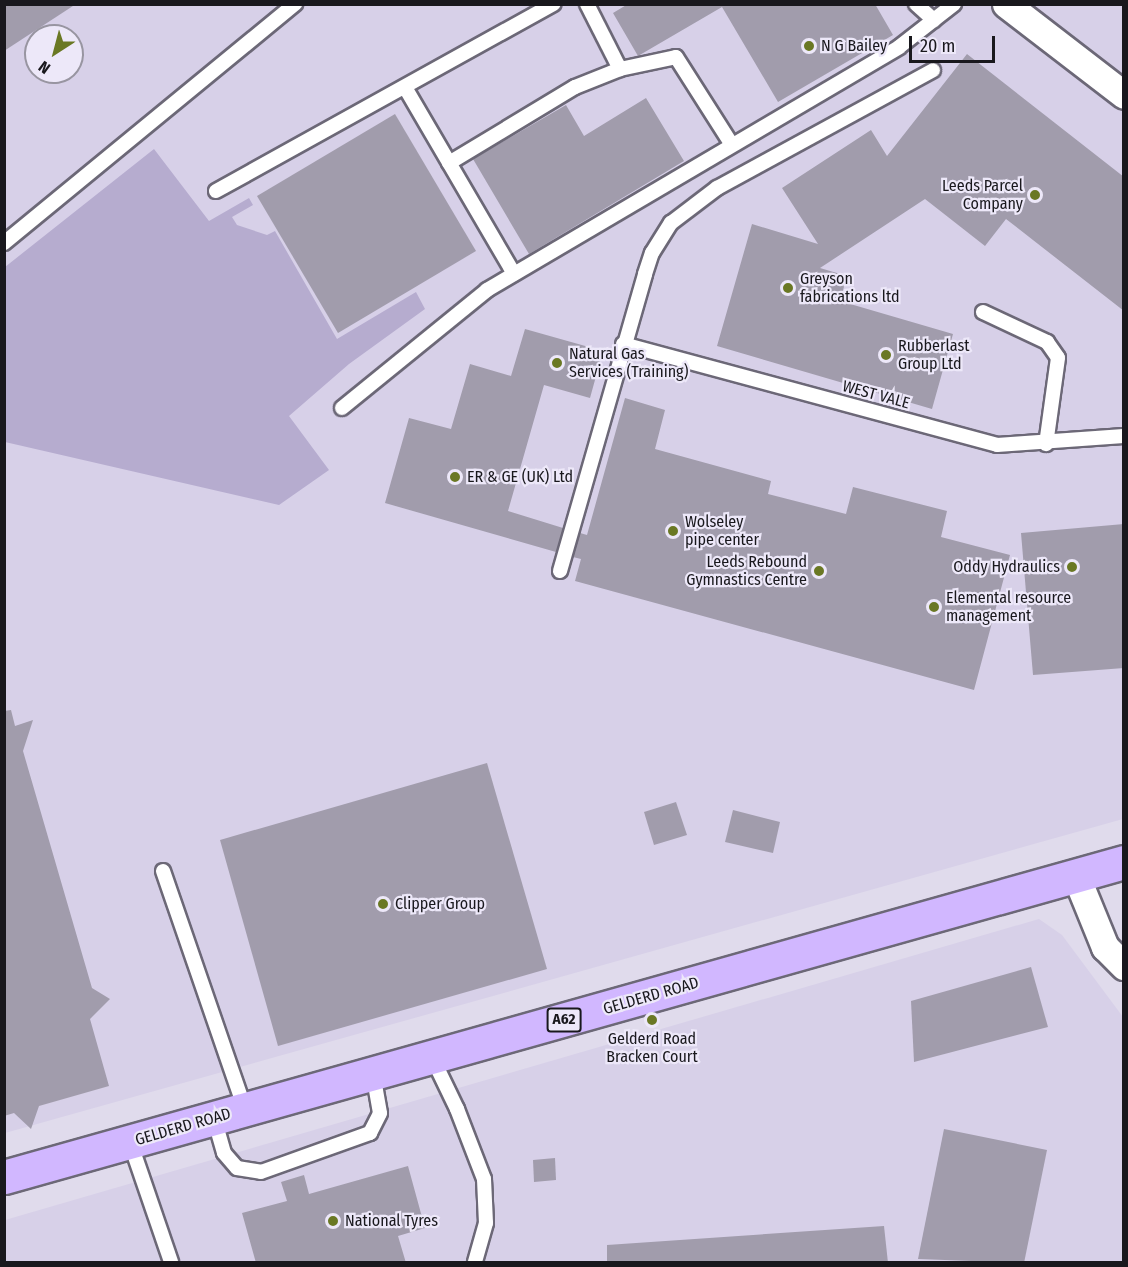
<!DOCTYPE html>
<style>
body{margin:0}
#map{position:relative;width:1128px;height:1267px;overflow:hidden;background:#e0dbec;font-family:"Fira Sans Condensed",sans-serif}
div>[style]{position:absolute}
.built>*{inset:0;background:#d7d0e8}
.green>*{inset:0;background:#b6accf}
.building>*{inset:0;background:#a19cac}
.roads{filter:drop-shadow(2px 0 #6c6877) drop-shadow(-2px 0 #6c6877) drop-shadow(0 2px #6c6877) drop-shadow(0 -2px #6c6877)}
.lane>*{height:14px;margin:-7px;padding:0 7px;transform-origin:7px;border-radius:7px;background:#fff}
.street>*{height:27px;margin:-13.5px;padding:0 13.5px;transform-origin:13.5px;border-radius:13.5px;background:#fff}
.primary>*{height:33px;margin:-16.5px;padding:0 16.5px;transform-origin:16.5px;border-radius:16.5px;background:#d1b7ff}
.dots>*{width:16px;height:16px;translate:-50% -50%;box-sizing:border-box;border:3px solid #ede8f9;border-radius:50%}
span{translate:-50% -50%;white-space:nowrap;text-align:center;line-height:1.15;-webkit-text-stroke:4.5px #ede8f9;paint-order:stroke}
.shield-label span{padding:2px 4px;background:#ede8f9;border:2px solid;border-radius:4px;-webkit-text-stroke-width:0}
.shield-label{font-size:15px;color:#19181d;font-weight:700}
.poi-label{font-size:16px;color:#19181d}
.left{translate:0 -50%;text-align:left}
.right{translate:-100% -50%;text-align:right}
.street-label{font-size:16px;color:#19181d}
.frame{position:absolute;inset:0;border:6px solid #19181d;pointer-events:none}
.north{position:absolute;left:24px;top:24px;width:60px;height:60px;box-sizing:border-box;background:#ede8f9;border:2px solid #9895a1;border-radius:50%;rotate:216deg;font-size:16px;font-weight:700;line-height:24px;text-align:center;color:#19181d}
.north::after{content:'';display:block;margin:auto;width:21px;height:27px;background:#6a7824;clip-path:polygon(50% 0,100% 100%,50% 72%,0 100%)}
.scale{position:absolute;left:909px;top:36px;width:86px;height:27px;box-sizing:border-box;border:3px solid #19181d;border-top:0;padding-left:8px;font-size:18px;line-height:21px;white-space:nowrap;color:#19181d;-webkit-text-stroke:4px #ede8f9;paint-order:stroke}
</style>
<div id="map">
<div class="built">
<i style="clip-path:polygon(evenodd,5px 5px,1123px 5px,1123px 819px,5px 1133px,5px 5px,36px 36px,72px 36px,72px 72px,36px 72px,36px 36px)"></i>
<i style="clip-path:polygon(1039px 919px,1062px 935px,1123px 1017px,1123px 1262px,5px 1262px,5px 1220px)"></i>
</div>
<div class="green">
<i style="clip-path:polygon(154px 149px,209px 221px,249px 198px,253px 205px,232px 217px,237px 225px,267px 235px,275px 231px,337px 339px,416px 292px,425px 309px,349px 364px,289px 416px,329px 470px,279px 505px,5px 442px,5px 267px)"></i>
</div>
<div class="building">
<i style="clip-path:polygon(4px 4px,76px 4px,4px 51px)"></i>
<i style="clip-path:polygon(628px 4px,875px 4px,893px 35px,778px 102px,722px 7px,638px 56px,613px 13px)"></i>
<i style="clip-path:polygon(967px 54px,1124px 177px,1124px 311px,1006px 219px,985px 246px,925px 199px,820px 268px,847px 276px,840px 301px,953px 334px,932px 409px,717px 346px,752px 224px,818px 244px,782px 188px,871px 130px,887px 156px)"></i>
<i style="clip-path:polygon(646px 98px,684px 161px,529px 254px,473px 159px,566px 105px,584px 136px)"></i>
<i style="clip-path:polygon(395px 114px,476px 251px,338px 333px,257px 196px)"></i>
<i style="clip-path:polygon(525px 329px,603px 351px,590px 398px,544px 385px,508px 511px,563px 528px,556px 552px,385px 503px,409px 418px,451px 429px,470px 364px,511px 376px)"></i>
<i style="clip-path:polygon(625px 398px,665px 410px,655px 449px,771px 481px,768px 494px,846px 514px,853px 487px,947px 511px,941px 537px,1010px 555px,974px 690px,575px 581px,581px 559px,573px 557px,580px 533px,587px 535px)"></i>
<i style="clip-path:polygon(1124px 524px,1124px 668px,1033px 675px,1021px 533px)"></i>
<i style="clip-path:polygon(11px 710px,15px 726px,33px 720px,23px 751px,92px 988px,110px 999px,90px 1019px,109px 1086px,39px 1106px,31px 1129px,14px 1113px,4px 1116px,4px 711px)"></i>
<i style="clip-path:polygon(487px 763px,547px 969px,278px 1046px,220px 840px)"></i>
<i style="clip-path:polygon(676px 802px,687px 835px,654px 845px,644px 812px)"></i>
<i style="clip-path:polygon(733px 810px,780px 822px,773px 853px,725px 842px)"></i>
<i style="clip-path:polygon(1031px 967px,1048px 1027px,914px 1062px,911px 1001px)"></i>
<i style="clip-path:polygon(944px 1129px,1047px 1150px,1024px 1263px,918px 1259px)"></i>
<i style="clip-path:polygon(555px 1158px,556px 1180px,534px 1182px,533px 1160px)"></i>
<i style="clip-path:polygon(408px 1166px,425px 1228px,398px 1236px,406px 1263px,256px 1263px,242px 1213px,287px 1201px,281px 1182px,304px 1175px,309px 1194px)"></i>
<i style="clip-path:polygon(884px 1226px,888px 1263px,607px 1263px,607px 1245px)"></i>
</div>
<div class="roads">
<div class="lane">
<i style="left:587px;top:4px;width:73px;rotate:63.1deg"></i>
<i style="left:916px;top:4px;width:24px;rotate:42deg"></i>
<i style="left:406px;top:89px;width:214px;rotate:59.7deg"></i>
<i style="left:449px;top:163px;width:147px;rotate:-31.1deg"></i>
<i style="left:575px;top:87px;width:48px;rotate:-21.8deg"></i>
<i style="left:620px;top:69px;width:57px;rotate:-12.1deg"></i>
<i style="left:676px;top:57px;width:104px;rotate:57.5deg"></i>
<i style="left:216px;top:191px;width:386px;rotate:-29deg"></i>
<i style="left:4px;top:243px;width:377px;rotate:-39.4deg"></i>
<i style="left:983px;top:312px;width:71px;rotate:25.1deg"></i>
<i style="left:1047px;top:342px;width:19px;rotate:55deg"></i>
<i style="left:1058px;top:358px;width:87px;rotate:97.9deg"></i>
<i style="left:623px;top:344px;width:387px;rotate:15.1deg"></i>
<i style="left:997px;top:445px;width:127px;rotate:-4.1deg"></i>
<i style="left:342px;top:408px;width:187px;rotate:-39.1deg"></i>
<i style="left:487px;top:290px;width:478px;rotate:-30.5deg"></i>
<i style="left:899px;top:47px;width:70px;rotate:-38deg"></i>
<i style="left:560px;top:571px;width:309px;rotate:-74deg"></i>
<i style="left:645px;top:274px;width:22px;rotate:-72deg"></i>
<i style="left:652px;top:253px;width:36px;rotate:-58deg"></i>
<i style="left:671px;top:223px;width:58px;rotate:-37.3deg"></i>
<i style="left:717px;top:188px;width:246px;rotate:-28.6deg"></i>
<i style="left:163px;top:871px;width:252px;rotate:71deg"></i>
<i style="left:432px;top:1057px;width:58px;rotate:64.3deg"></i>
<i style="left:457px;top:1109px;width:75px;rotate:68.9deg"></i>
<i style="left:484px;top:1179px;width:44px;rotate:87.4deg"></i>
<i style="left:486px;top:1223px;width:41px;rotate:105.8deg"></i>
<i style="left:214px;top:1118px;width:36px;rotate:74deg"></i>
<i style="left:224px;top:1153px;width:20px;rotate:49deg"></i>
<i style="left:237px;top:1168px;width:24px;rotate:9deg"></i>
<i style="left:261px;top:1172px;width:116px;rotate:-19.7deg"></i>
<i style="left:370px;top:1133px;width:22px;rotate:-63deg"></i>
<i style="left:380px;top:1113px;width:40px;rotate:-100deg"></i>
<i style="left:130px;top:1142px;width:127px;rotate:71.1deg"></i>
</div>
<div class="street">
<i style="left:1006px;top:4px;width:149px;rotate:37.6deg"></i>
<i style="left:1076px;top:876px;width:77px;rotate:67.8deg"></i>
<i style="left:1105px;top:947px;width:27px;rotate:45deg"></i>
</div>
<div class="primary">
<i style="left:4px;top:1177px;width:1163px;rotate:-15.71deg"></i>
</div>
</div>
<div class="dots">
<i style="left:809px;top:46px;background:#6a7824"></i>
<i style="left:1035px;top:195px;background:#6a7824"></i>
<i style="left:788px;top:288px;background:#6a7824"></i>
<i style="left:886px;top:355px;background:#6a7824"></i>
<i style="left:557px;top:363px;background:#6a7824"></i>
<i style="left:455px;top:477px;background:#6a7824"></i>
<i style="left:673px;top:531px;background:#6a7824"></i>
<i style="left:1072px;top:567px;background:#6a7824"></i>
<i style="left:819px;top:571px;background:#6a7824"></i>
<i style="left:934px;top:607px;background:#6a7824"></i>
<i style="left:383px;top:904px;background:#6a7824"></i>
<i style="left:652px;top:1020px;background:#6a7824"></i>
<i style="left:333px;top:1221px;background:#6a7824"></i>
</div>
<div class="shield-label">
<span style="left:564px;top:1020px">A62</span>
</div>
<div class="poi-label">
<span class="left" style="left:821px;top:46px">N G Bailey</span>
<span class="right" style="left:1023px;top:195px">Leeds Parcel<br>Company</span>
<span class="left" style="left:800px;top:288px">Greyson<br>fabrications ltd</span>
<span class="left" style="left:898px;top:355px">Rubberlast<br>Group Ltd</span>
<span class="left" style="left:569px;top:363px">Natural Gas<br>Services (Training)</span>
<span class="left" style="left:467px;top:477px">ER &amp; GE (UK) Ltd</span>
<span class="left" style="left:685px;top:531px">Wolseley<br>pipe center</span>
<span class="right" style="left:807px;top:571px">Leeds Rebound<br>Gymnastics Centre</span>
<span class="right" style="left:1060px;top:567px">Oddy Hydraulics</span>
<span class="left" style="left:946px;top:607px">Elemental resource<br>management</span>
<span class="left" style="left:395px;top:904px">Clipper Group</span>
<span style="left:652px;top:1048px">Gelderd Road<br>Bracken Court</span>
<span class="left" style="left:345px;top:1221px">National Tyres</span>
</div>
<div class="street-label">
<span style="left:876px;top:395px;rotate:15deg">WEST VALE</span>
<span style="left:651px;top:996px;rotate:-16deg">GELDERD ROAD</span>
<span style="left:183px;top:1127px;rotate:-16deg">GELDERD ROAD</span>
</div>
<div class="frame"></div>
<div class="north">N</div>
<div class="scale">20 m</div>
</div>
